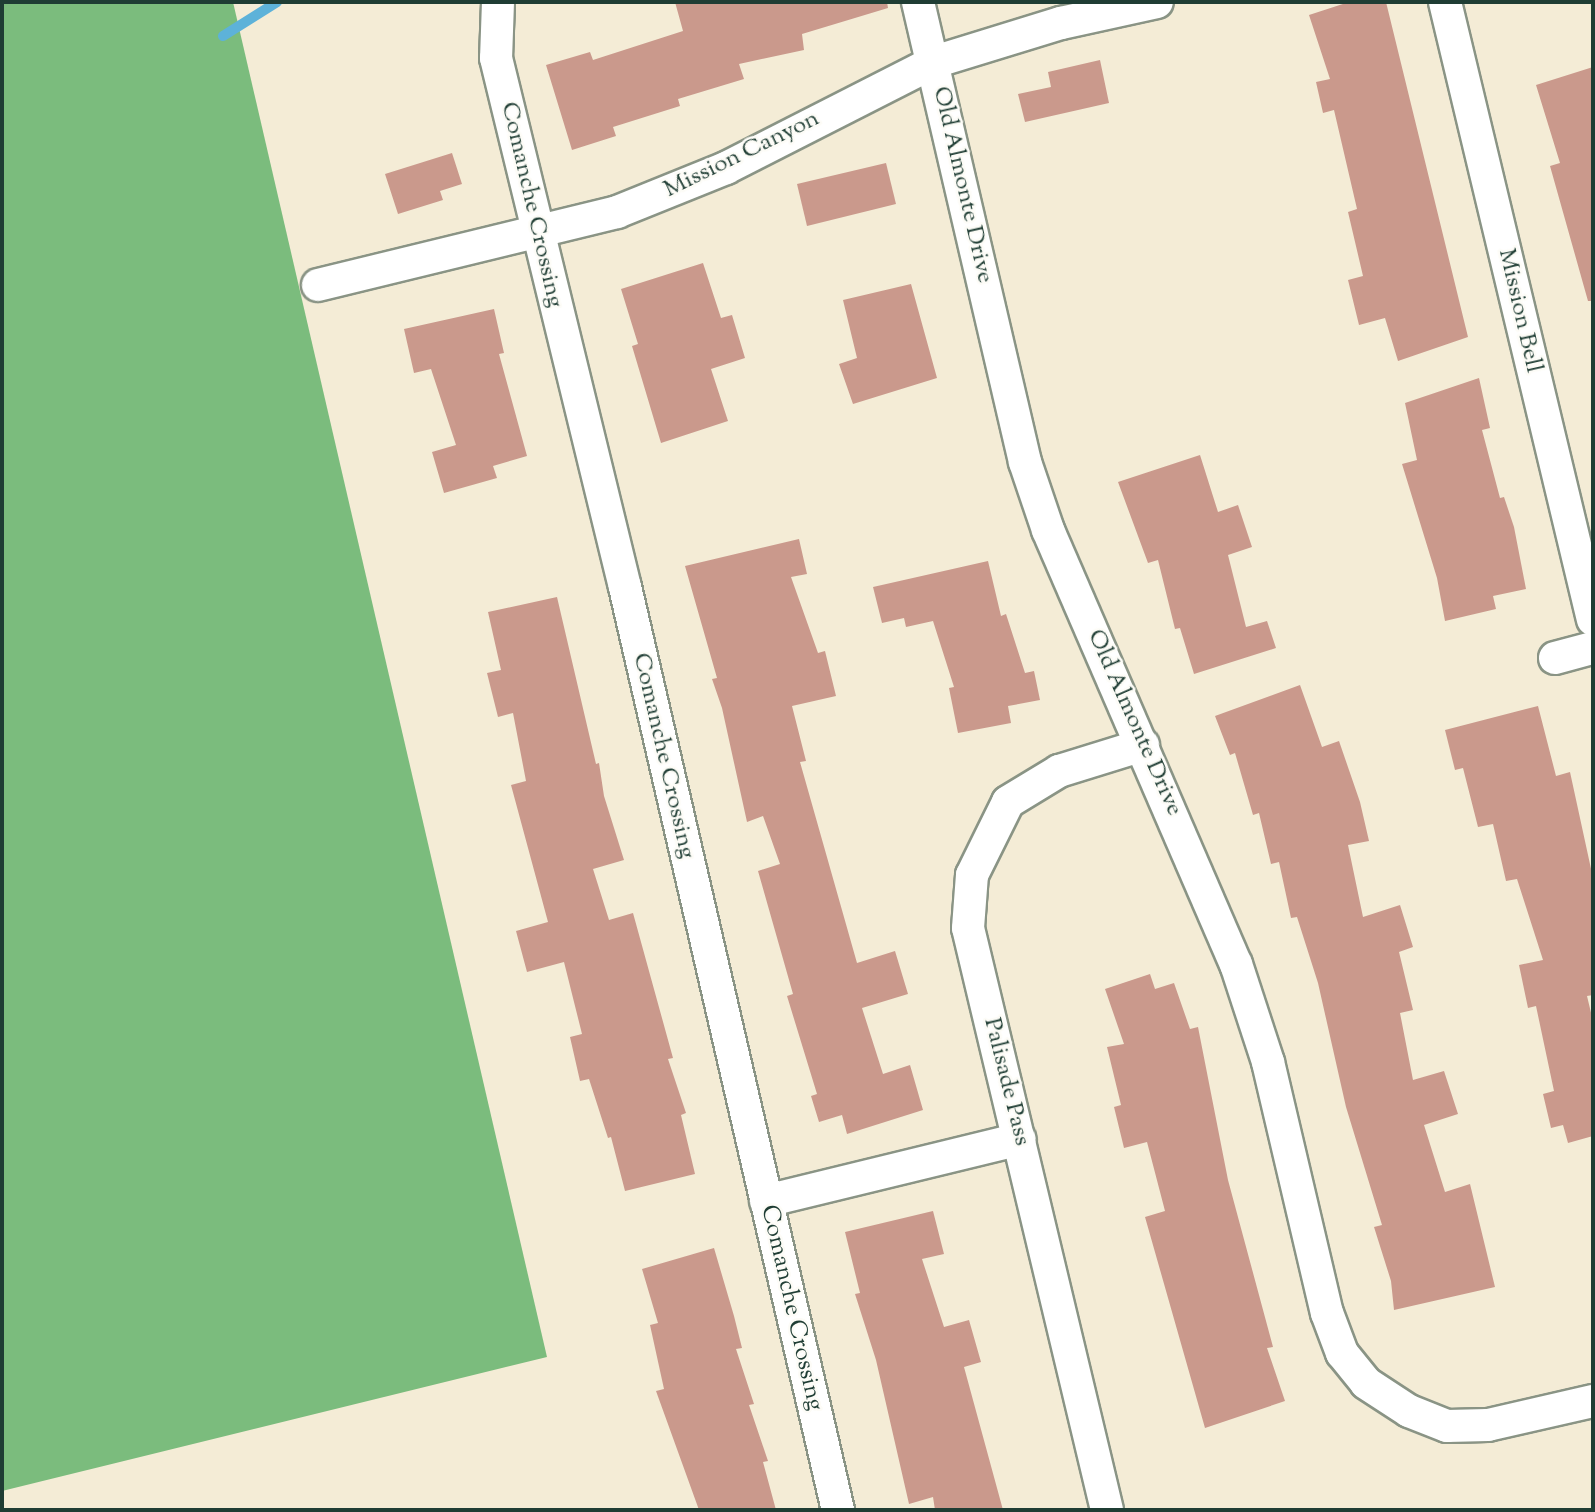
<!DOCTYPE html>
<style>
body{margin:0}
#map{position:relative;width:1595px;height:1512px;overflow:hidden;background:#f4ecd6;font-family:"Sorts Mill Goudy",serif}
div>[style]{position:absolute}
.forest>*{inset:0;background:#7bbc7d}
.stream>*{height:10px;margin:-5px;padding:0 5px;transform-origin:5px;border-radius:5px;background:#5db2d9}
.building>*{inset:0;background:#ca998c}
.roads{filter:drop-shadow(2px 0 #8a9485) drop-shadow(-2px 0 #8a9485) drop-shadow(0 2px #8a9485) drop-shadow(0 -2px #8a9485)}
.minor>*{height:32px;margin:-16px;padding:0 16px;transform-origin:16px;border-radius:16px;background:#fff}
span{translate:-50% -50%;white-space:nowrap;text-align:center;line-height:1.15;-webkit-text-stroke:5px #fdfcf7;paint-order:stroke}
.street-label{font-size:24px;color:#1f3d34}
.frame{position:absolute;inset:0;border:4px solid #1f3d34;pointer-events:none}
</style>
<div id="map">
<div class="forest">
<i style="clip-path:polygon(2px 2px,233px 2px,547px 1357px,2px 1491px)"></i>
</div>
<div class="stream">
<i style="left:223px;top:36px;width:64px;rotate:-32.2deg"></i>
</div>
<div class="building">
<i style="clip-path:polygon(675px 2px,887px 2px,888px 8px,802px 34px,804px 50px,739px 64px,744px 79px,678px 99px,680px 106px,613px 127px,616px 136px,572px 150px,546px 65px,590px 52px,593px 60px,683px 31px)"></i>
<i style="clip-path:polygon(1349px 2px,1386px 2px,1468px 337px,1398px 361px,1385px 318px,1359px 325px,1348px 280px,1363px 276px,1348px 212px,1357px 209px,1334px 110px,1323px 113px,1316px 82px,1330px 79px,1309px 15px)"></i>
<i style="clip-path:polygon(1100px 60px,1109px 103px,1025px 122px,1018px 94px,1051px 87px,1048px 72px)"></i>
<i style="clip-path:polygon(1593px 67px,1593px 301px,1588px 301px,1550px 166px,1560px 163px,1536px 85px)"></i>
<i style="clip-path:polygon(452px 153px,462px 184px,440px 191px,443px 200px,398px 214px,385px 174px)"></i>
<i style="clip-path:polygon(886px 163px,896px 204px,807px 226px,797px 184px)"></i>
<i style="clip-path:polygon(703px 263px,721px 318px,732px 315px,745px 358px,711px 369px,728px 421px,661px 443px,632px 346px,638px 344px,621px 289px)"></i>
<i style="clip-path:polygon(911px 284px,937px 378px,853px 404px,839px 364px,857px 358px,843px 300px)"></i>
<i style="clip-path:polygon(494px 309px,504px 353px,499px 354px,527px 456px,493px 466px,497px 478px,444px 493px,432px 452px,456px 445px,431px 369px,414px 373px,404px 329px)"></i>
<i style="clip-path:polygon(1479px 378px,1490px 428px,1482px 430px,1500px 498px,1504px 497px,1514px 527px,1526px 589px,1493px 596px,1496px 609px,1445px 621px,1437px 578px,1402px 464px,1417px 460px,1405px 403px)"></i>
<i style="clip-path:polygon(1200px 455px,1218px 512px,1238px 505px,1252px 547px,1228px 555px,1246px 627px,1267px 621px,1276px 648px,1194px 674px,1180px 628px,1175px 629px,1158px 560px,1148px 563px,1118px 482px)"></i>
<i style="clip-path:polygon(799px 539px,807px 574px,791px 577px,818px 653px,825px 651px,836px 696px,792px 706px,806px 761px,800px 762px,857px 963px,895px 951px,908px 994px,862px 1008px,883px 1074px,910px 1065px,923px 1110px,847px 1134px,842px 1115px,819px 1122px,811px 1096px,817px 1094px,787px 996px,793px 994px,758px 871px,780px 864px,763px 816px,747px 822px,722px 708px,712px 679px,717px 678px,685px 566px)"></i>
<i style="clip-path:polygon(988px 561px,1001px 616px,1006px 614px,1025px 673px,1034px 671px,1040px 700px,1008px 706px,1011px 723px,958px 733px,949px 688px,954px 687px,933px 621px,906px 627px,904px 618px,882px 623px,873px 587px)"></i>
<i style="clip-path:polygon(557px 597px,596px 764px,599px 763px,604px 796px,624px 860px,593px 869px,609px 920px,633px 913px,673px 1058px,668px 1059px,686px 1113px,681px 1115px,695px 1174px,625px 1191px,611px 1137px,608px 1138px,589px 1079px,580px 1081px,570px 1037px,582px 1034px,564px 962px,527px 972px,516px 931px,548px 922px,511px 785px,526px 781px,513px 713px,498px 717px,487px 673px,501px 670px,488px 612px)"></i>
<i style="clip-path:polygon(1300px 685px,1322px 747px,1339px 741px,1360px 802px,1369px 841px,1348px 845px,1363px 917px,1400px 905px,1413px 947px,1399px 952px,1413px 1010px,1400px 1013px,1413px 1080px,1444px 1071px,1458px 1114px,1424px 1125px,1445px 1192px,1470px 1184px,1495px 1287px,1394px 1310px,1391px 1281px,1374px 1227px,1382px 1225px,1346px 1107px,1318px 983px,1297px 917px,1291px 918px,1279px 862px,1271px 864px,1259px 813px,1253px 815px,1235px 753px,1230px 755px,1215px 716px)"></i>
<i style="clip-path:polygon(1538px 706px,1556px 776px,1570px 772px,1593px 878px,1593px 995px,1587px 996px,1593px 1021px,1593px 1136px,1568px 1143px,1563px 1125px,1551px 1128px,1543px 1094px,1554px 1091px,1536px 1006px,1528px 1008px,1519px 965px,1543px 960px,1517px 879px,1506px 881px,1493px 824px,1478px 827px,1463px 768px,1455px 770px,1445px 730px)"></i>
<i style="clip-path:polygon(1150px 974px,1155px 989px,1174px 983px,1190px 1029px,1198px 1027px,1228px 1180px,1273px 1347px,1267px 1348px,1285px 1401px,1205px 1428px,1145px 1217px,1165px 1211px,1147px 1142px,1124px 1148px,1114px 1107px,1121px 1105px,1107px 1047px,1124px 1044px,1105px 989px)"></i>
<i style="clip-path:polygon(933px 1211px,944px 1254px,922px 1259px,944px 1327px,969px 1320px,981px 1362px,964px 1367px,1003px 1510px,935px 1510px,933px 1497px,909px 1504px,876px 1360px,855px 1294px,860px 1293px,845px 1232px)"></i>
<i style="clip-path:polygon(714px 1248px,734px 1316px,742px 1348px,736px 1349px,754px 1404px,749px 1405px,768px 1461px,763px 1462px,776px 1510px,699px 1510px,656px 1391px,664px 1389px,650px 1325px,658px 1323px,642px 1269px)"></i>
</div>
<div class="roads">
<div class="minor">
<i style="left:498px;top:2px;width:56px;rotate:92deg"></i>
<i style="left:496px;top:58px;width:545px;rotate:76.3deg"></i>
<i style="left:625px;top:587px;width:947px;rotate:77.01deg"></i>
<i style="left:918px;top:2px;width:472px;rotate:76.9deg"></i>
<i style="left:1025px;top:462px;width:72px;rotate:71.3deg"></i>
<i style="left:1048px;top:530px;width:473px;rotate:66.6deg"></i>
<i style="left:1236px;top:964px;width:103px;rotate:71.9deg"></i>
<i style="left:1268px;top:1062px;width:258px;rotate:76.8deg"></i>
<i style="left:1327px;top:1313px;width:43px;rotate:69.4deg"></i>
<i style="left:1342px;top:1353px;width:38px;rotate:51deg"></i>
<i style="left:1366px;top:1383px;width:51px;rotate:33.1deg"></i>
<i style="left:1409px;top:1411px;width:41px;rotate:21.5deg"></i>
<i style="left:1447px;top:1426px;width:41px;rotate:-1.4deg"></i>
<i style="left:1488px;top:1425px;width:108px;rotate:-12.9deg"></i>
<i style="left:1445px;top:2px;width:635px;rotate:76.53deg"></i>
<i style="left:318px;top:285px;width:308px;rotate:-13.7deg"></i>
<i style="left:617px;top:212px;width:118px;rotate:-22deg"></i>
<i style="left:726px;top:168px;width:233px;rotate:-27deg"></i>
<i style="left:934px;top:62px;width:133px;rotate:-17.1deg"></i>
<i style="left:1061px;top:23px;width:98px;rotate:-12.3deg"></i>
<i style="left:1555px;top:658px;width:39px;rotate:-15deg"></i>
<i style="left:766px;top:1201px;width:261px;rotate:-13.7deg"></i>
<i style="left:1107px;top:1510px;width:598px;rotate:-103.43deg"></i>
<i style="left:968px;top:928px;width:53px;rotate:-85.7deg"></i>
<i style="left:972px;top:875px;width:81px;rotate:-63.7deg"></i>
<i style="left:1008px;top:802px;width:60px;rotate:-31.3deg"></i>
<i style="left:1059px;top:771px;width:88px;rotate:-17.2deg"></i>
</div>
</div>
<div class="street-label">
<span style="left:742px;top:155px;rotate:-26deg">Mission Canyon</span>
<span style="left:962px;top:185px;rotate:77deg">Old Almonte Drive</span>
<span style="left:531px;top:205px;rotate:77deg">Comanche Crossing</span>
<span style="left:1519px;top:311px;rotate:77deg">Mission Bell</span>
<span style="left:1134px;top:723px;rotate:66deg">Old Almonte Drive</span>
<span style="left:663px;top:756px;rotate:77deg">Comanche Crossing</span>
<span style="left:1006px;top:1082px;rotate:76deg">Palisade Pass</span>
<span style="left:791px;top:1308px;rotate:77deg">Comanche Crossing</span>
</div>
<div class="frame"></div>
</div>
